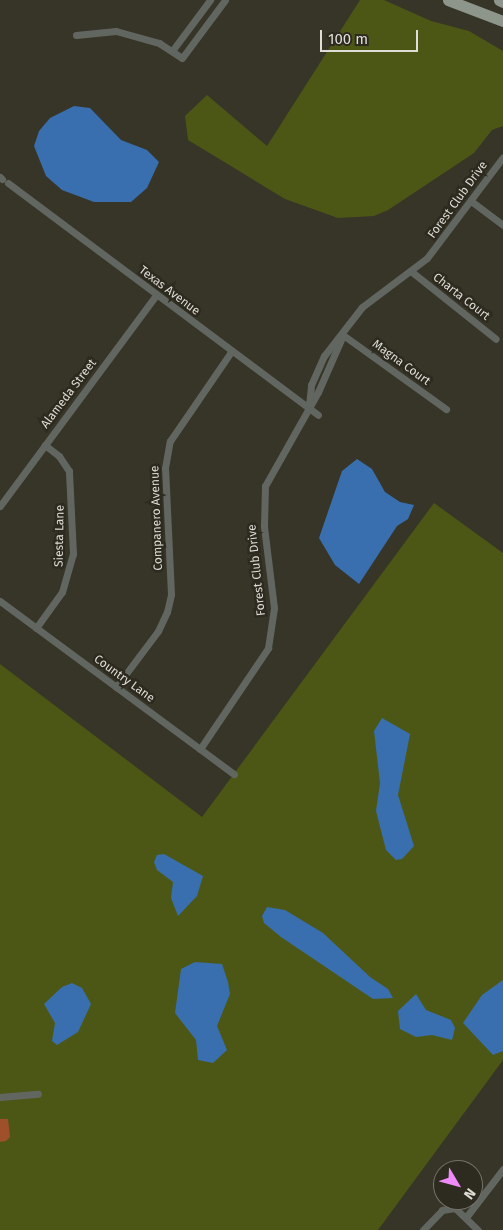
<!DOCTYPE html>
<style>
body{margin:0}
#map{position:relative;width:503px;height:1230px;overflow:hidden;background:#373428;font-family:"Fira Sans",sans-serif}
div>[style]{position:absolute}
.green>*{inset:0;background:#4d5715}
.water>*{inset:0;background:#396fae}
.building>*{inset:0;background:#9d502a}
.street>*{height:7px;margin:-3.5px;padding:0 3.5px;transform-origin:3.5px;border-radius:3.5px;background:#626661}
.primary>*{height:11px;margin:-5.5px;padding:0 5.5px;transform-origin:5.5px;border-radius:5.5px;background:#8e968c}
span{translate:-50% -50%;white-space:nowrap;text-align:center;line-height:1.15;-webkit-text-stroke:5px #2d2a1f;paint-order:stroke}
.street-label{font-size:12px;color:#dfddd6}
.north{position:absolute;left:433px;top:1160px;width:50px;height:50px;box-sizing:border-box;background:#2d2a1f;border:1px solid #747268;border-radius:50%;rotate:127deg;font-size:14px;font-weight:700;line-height:20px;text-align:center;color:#dfddd6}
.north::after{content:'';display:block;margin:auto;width:18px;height:22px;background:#ee8bf8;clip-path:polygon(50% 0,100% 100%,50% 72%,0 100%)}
.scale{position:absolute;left:320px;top:30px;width:98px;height:22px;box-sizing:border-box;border:2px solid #dfddd6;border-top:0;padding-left:6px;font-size:15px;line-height:18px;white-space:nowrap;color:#dfddd6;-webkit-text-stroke:4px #2d2a1f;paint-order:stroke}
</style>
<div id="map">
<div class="green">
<i style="clip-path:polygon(360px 0,384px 0,431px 21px,469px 31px,503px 51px,503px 126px,492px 130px,474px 153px,388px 210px,374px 216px,338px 218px,285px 199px,188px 140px,185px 116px,207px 95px,267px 146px)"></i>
<i style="clip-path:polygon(434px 503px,503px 553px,503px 1060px,378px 1230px,0 1230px,0 664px,202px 817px)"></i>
</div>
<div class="water">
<i style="clip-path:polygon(74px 106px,90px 108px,121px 140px,147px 150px,159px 162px,147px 188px,131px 202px,94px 202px,62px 190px,46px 176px,34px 146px,39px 131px,50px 118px)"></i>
<i style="clip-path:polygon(357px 459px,372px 469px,385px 492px,400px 502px,414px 505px,408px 519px,397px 526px,359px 584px,335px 565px,319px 538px,342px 471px)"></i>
<i style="clip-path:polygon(382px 718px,410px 734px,398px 795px,414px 846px,402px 859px,396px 860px,386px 850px,376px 811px,380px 783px,374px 731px)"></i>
<i style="clip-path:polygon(164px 854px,203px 876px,197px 896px,178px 916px,171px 898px,173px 882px,157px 870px,154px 862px,157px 855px)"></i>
<i style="clip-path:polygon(267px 907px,285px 910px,323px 933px,370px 977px,388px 989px,393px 998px,373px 999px,281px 937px,264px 923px,262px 916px)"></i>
<i style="clip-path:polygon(195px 962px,222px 964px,228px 982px,230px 994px,217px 1026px,227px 1050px,213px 1063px,198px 1060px,196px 1040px,175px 1013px,181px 969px)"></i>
<i style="clip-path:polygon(503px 980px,503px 1051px,493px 1055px,463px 1023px,482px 995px)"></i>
<i style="clip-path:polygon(72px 983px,82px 988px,91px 1004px,78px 1032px,57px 1045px,52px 1041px,55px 1023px,44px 1004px,62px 987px)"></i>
<i style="clip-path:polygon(416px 994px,426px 1010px,451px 1020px,455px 1028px,452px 1040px,432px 1035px,416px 1037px,400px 1029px,398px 1011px)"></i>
</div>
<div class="building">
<i style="clip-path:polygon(0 1119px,8px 1119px,10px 1137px,6px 1141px,0 1142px)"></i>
</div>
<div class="street">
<i style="left:76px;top:35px;width:40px;rotate:-5.7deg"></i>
<i style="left:116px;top:31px;width:45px;rotate:15.6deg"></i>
<i style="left:159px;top:43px;width:27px;rotate:33deg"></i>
<i style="left:182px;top:58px;width:72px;rotate:-53.4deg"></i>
<i style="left:172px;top:51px;width:64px;rotate:-53.3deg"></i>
<i style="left:0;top:177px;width:3px;rotate:45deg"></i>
<i style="left:8px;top:183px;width:387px;rotate:36.8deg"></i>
<i style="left:471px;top:201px;width:40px;rotate:37deg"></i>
<i style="left:412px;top:272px;width:107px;rotate:38.6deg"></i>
<i style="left:343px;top:335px;width:127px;rotate:35.7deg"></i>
<i style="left:309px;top:405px;width:20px;rotate:-84deg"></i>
<i style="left:311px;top:385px;width:32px;rotate:-66deg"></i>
<i style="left:324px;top:356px;width:62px;rotate:-52.2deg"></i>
<i style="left:362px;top:307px;width:81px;rotate:-37deg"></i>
<i style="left:427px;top:258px;width:126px;rotate:-53deg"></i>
<i style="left:0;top:506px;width:262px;rotate:-53.5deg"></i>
<i style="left:0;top:601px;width:291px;rotate:36.5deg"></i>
<i style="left:36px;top:628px;width:44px;rotate:-54.2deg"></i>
<i style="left:62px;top:592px;width:40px;rotate:-74deg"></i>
<i style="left:73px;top:554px;width:83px;rotate:-92.8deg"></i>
<i style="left:69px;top:471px;width:18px;rotate:-124deg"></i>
<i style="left:59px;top:456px;width:18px;rotate:-142deg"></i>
<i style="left:116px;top:687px;width:70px;rotate:-53.1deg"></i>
<i style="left:158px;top:631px;width:21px;rotate:-65deg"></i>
<i style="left:167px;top:612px;width:18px;rotate:-77deg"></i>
<i style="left:171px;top:594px;width:126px;rotate:-92.7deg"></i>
<i style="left:165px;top:468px;width:27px;rotate:-80deg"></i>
<i style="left:170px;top:441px;width:108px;rotate:-55.6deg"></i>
<i style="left:200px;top:749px;width:122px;rotate:-56deg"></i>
<i style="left:268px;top:648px;width:40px;rotate:-81.5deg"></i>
<i style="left:274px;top:608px;width:83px;rotate:-97deg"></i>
<i style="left:264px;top:526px;width:40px;rotate:-88.6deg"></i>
<i style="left:265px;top:486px;width:108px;rotate:-60.6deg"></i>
<i style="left:318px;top:392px;width:62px;rotate:-66.3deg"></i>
<i style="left:0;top:1097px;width:38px;rotate:-5deg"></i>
<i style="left:467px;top:1216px;width:59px;rotate:-52.5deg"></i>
<i style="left:423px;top:1230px;width:28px;rotate:-46deg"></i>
<i style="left:442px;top:1210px;width:13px;rotate:-9deg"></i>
<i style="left:455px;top:1208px;width:32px;rotate:44deg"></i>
</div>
<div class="primary">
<i style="left:448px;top:0;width:59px;rotate:20.9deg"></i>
<i style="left:499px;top:0;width:4px;rotate:27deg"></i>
</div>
<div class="street-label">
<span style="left:458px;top:200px;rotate:-54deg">Forest Club Drive</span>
<span style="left:169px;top:291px;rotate:37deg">Texas Avenue</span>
<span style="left:461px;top:297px;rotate:38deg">Charta Court</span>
<span style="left:401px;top:363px;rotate:36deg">Magna Court</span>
<span style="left:69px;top:394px;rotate:-53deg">Alameda Street</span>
<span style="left:157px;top:518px;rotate:-92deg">Companero Avenue</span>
<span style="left:60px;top:536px;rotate:-89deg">Siesta Lane</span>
<span style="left:257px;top:570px;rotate:-96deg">Forest Club Drive</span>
<span style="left:124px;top:679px;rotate:36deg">Country Lane</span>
</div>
<div class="north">N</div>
<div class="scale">100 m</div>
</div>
